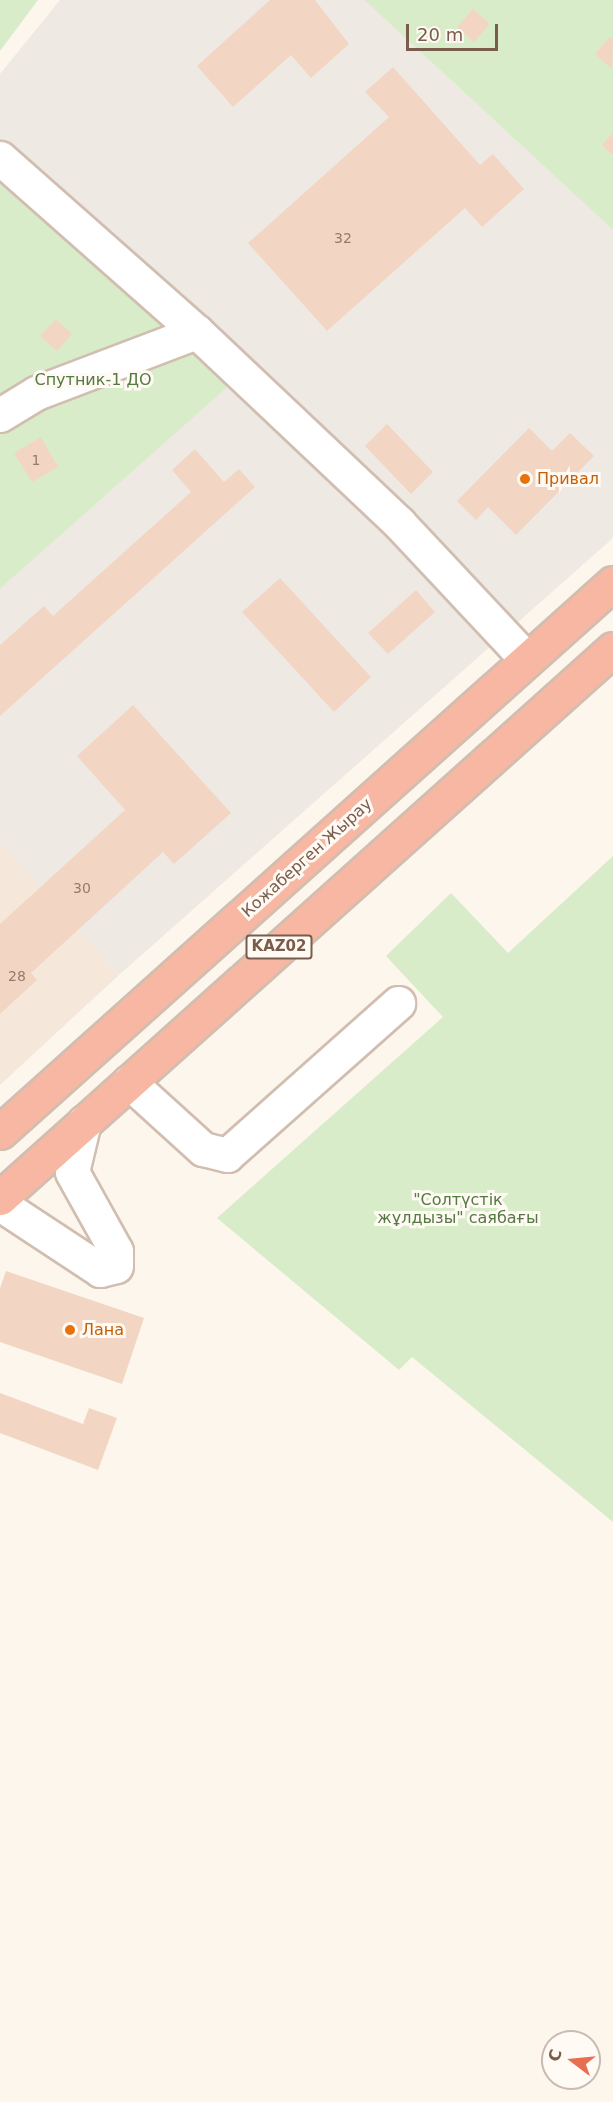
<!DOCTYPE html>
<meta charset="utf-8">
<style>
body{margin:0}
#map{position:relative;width:613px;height:2102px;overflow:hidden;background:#fdf6ec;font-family:"DejaVu Sans",sans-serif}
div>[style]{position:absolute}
.residential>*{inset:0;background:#f5e8da}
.industrial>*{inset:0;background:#efe9e4}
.green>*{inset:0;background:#d8ecc9}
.building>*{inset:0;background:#f3d5c3}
.roads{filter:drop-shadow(2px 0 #d1beb0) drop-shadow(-2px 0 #d1beb0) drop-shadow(0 2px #d1beb0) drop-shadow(0 -2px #d1beb0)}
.minor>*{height:33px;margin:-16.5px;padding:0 16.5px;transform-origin:16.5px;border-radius:16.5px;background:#fff}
.highway>*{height:33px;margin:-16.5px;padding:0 16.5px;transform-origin:16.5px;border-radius:16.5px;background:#f7b7a3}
.dots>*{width:16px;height:16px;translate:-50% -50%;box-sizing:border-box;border:3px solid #fffaf3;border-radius:50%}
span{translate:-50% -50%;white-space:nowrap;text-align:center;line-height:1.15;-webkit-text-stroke:6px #fffaf3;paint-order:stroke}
.number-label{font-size:14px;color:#987a6a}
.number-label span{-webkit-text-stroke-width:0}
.shield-label span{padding:2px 4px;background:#fffaf3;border:2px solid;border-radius:4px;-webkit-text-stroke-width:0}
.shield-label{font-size:15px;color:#7a5c4d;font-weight:700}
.park-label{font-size:16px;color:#537a41}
.food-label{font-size:16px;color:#c56008}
.left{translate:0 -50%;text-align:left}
.street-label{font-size:16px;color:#7a5c4d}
.north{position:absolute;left:541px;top:2030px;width:60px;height:60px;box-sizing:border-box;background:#fffaf3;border:2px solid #cabbb1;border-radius:50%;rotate:286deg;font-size:16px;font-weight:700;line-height:24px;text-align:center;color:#7a5c4d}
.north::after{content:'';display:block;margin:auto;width:21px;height:27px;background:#e76f51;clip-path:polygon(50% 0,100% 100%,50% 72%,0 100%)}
.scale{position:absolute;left:406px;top:24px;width:92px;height:27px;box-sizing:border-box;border:3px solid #7a5c4d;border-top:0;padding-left:8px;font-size:18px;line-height:21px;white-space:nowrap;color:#7a5c4d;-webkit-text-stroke:4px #fffaf3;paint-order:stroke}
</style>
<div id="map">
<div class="residential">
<i style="clip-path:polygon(0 842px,119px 975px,0 1085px)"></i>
</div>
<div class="industrial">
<i style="clip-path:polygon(60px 0,364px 0,613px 230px,613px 538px,119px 975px,0 842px,0 589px,251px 365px,0 140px,0 74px)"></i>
</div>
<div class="green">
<i style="clip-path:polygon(0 0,38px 0,0 51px)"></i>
<i style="clip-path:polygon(364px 0,613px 0,613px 230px,389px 23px)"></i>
<i style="clip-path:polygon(0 170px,233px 382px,0 589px)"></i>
<i style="clip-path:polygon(613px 856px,613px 1522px,412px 1357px,399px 1370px,217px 1218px,443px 1017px,386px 956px,451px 893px,508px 953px)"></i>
</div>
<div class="building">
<i style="clip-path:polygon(270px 0,315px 0,349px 44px,311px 78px,291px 55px,233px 107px,197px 66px)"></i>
<i style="clip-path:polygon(473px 9px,490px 24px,474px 42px,457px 27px)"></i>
<i style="clip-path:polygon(610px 37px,613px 39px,612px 69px,595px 54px)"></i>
<i style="clip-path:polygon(393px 67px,480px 165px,493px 154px,524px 189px,482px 227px,465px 208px,327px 331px,248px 243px,389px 117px,365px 92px)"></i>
<i style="clip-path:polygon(613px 133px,613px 155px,602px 145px)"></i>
<i style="clip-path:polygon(56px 319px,72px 334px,57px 351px,40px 336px)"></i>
<i style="clip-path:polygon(387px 424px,433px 472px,411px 494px,365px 446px)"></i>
<i style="clip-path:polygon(529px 428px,552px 451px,570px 433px,594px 456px,516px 535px,488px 507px,476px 520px,457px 501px)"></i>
<i style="clip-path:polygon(41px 437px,58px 467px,32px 482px,14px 453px)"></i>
<i style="clip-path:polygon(195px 449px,224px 482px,239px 469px,255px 487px,0 716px,0 645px,44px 606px,53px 616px,191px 492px,172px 470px)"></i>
<i style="clip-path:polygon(280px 578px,371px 677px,334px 712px,242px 612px)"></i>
<i style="clip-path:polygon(416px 590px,435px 612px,388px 654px,368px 633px)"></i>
<i style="clip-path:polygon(133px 705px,231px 813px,174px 864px,163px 852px,31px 973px,37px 980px,0 1014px,0 924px,125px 810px,77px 756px)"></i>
<i style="clip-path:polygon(6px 1271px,144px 1318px,122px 1384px,0 1342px,0 1288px)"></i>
<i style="clip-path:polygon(0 1393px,83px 1424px,89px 1408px,117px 1418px,98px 1470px,0 1433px)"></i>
</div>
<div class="roads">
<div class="minor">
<i style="left:0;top:158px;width:263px;rotate:41.5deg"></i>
<i style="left:197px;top:332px;width:278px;rotate:43.4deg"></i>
<i style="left:399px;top:523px;width:187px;rotate:46.9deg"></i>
<i style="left:0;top:415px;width:42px;rotate:-31.4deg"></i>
<i style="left:36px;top:393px;width:172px;rotate:-20.8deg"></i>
<i style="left:129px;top:1082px;width:100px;rotate:42.2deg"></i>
<i style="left:203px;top:1149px;width:25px;rotate:14deg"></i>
<i style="left:227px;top:1155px;width:229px;rotate:-41.6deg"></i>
<i style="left:0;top:1204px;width:120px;rotate:33.4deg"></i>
<i style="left:100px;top:1270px;width:16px;rotate:-14deg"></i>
<i style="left:116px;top:1266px;width:15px;rotate:-90deg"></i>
<i style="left:116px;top:1251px;width:90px;rotate:-119.1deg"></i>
<i style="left:72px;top:1172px;width:51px;rotate:-76.5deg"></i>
</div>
<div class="highway">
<i style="left:0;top:1132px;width:823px;rotate:-41.85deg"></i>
<i style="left:0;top:1198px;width:823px;rotate:-41.85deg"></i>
</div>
</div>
<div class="dots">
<i style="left:525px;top:479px;background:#e8710a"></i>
<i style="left:70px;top:1330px;background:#e8710a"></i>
</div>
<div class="number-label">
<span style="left:343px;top:238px">32</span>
<span style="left:36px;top:460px">1</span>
<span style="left:82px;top:888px">30</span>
<span style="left:17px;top:976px">28</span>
</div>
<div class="shield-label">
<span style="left:279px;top:947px">KAZ02</span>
</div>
<div class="park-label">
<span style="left:93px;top:380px">Спутник-1 ДО</span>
<span style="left:458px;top:1209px">"Солтүстік<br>жұлдызы" саябағы</span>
</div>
<div class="food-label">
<span class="left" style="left:537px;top:479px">Привал</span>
<span class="left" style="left:82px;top:1330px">Лана</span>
</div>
<div class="street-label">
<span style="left:307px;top:858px;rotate:-42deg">Кожаберген Жырау</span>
</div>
<div class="north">С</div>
<div class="scale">20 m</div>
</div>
